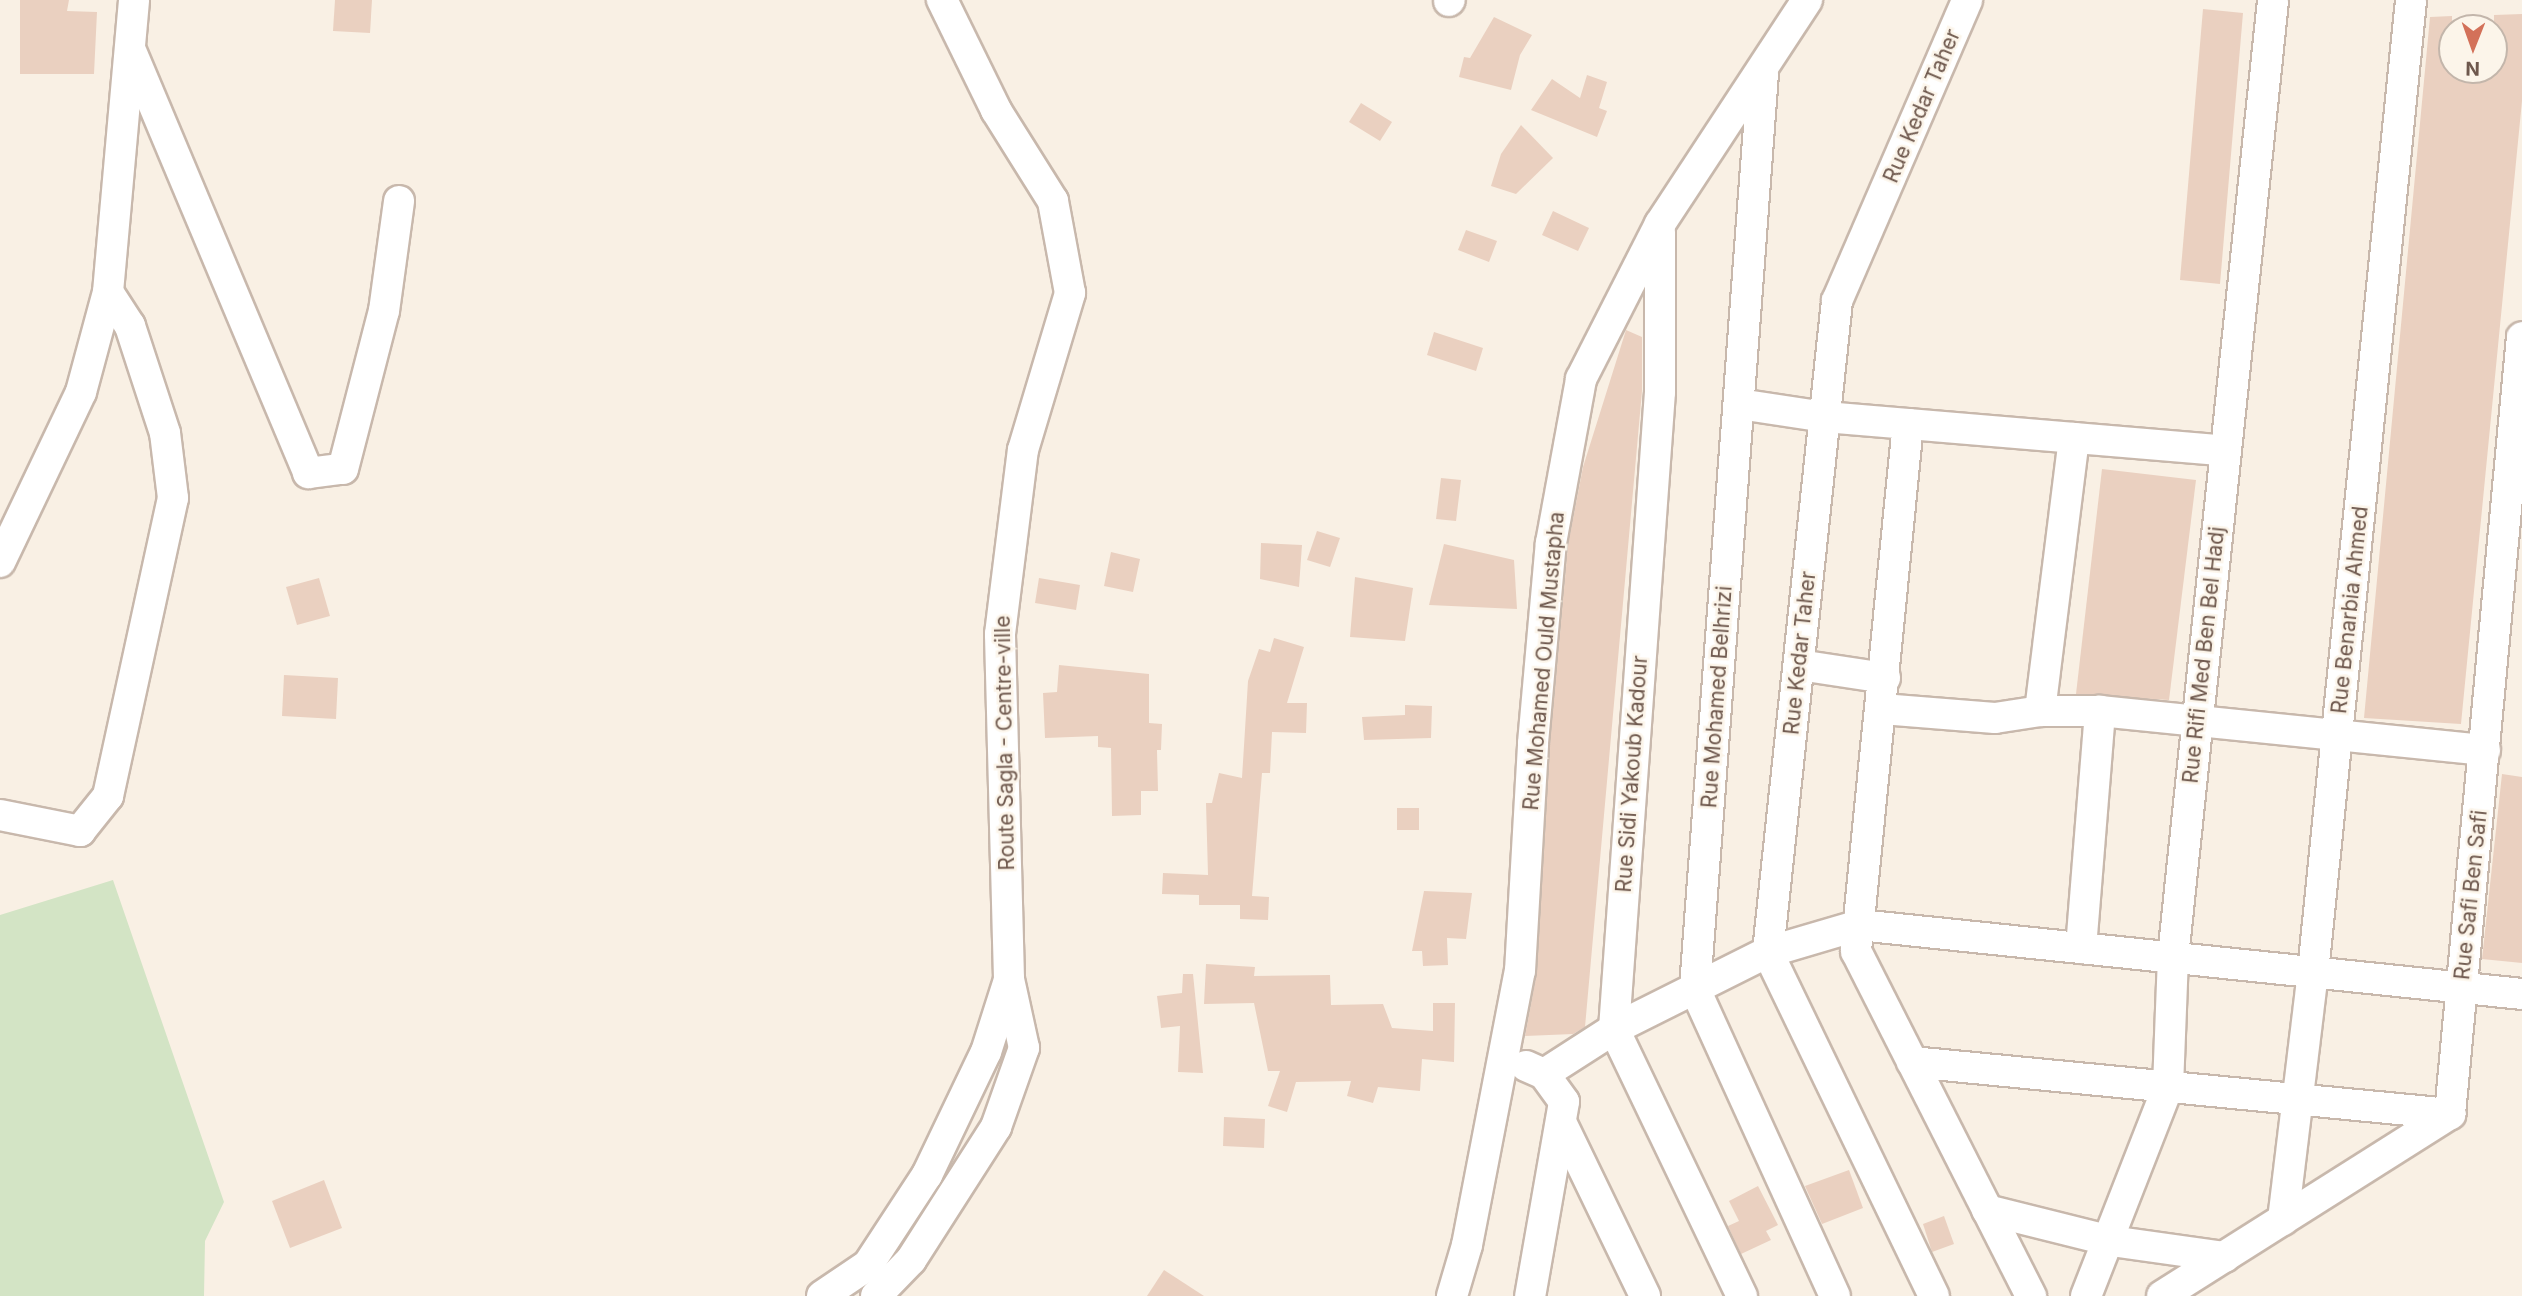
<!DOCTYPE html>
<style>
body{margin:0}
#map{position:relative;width:2522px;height:1296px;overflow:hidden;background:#f9f0e4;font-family:Inter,sans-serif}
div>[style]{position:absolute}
.green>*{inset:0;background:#d3e4c5}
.building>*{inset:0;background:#ead0c0}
.roads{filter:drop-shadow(2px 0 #c8b8ac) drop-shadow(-2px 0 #c8b8ac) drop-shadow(0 2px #c8b8ac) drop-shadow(0 -2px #c8b8ac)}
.minor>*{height:30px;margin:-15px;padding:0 15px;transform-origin:15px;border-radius:15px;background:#fff}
span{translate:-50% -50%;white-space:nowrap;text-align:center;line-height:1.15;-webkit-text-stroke:5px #fcf5ea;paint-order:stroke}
.street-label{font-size:21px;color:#6e584d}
.north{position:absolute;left:2438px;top:14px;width:70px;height:70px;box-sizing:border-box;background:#fcf5ea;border:2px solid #c3b6ab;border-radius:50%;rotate:181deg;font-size:19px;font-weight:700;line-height:28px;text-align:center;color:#6e584d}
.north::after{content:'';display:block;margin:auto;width:24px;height:32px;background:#d37159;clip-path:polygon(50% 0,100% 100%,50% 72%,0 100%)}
</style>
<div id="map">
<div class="green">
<i style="clip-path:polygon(113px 880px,224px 1202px,205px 1241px,204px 1296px,0 1296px,0 915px)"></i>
</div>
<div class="building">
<i style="clip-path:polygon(20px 0,69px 0,67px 11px,97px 12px,94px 74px,20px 74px)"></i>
<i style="clip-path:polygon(335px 0,372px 0,370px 33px,333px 31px)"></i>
<i style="clip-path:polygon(2203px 9px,2243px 13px,2220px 284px,2180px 280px)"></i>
<i style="clip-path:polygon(2522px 14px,2522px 101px,2461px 724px,2364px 718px,2430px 17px,2452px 16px,2452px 70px,2494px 70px,2494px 15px)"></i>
<i style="clip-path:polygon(1494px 17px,1532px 35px,1520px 55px,1511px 90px,1459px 77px,1464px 57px,1470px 58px)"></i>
<i style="clip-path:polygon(1587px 75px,1607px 82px,1599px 108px,1607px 111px,1597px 137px,1531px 110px,1552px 79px,1580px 98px)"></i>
<i style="clip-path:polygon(1361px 103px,1392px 122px,1380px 141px,1349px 122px)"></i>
<i style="clip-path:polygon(1521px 125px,1553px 158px,1516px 194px,1491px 186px,1501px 154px)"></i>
<i style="clip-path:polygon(1553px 211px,1589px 228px,1578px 251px,1542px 235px)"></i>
<i style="clip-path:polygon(1466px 230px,1497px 241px,1489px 262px,1458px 250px)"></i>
<i style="clip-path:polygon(1626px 330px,1642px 337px,1642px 391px,1585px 1027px,1573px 1034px,1525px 1036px,1537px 972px,1550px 744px,1568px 545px,1583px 467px)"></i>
<i style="clip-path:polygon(1434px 332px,1483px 348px,1476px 371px,1427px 355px)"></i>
<i style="clip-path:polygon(2102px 469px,2196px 480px,2169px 700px,2076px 694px)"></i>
<i style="clip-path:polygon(1441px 478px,1461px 480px,1456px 521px,1436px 519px)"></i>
<i style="clip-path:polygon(1317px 531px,1340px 538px,1330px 567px,1307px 560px)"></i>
<i style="clip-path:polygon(1261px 543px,1302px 545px,1299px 587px,1260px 579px)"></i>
<i style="clip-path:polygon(1444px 544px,1514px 560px,1517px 609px,1429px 605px)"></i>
<i style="clip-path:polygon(1111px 552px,1140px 559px,1133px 592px,1104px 586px)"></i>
<i style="clip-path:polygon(1355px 577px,1413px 588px,1405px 641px,1350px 637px)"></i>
<i style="clip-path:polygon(319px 578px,330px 616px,297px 625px,286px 587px)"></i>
<i style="clip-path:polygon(1039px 578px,1080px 585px,1076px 610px,1035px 603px)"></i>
<i style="clip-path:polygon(1274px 638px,1304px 647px,1287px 703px,1307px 703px,1306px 733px,1272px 732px,1270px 773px,1262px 773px,1252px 896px,1269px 897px,1268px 920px,1240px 919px,1240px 905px,1199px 905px,1199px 895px,1162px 894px,1163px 873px,1208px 875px,1206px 803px,1212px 803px,1219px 773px,1242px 778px,1248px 681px,1259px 649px,1270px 652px)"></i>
<i style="clip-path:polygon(1059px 665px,1149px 674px,1149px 723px,1162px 724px,1161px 750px,1157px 750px,1158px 791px,1141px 791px,1141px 815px,1112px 816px,1111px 748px,1098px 747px,1098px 736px,1045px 738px,1043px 693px,1057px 692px)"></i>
<i style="clip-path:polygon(284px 675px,338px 678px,336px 719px,282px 716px)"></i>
<i style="clip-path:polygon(1405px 705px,1432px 706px,1431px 738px,1364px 740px,1362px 717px,1405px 715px)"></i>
<i style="clip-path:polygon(2502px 774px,2522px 777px,2522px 963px,2482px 959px)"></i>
<i style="clip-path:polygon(1397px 808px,1419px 808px,1419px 830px,1397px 830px)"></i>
<i style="clip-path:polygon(1424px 891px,1472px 893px,1466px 939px,1447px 938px,1448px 965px,1423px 966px,1422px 951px,1412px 951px)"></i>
<i style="clip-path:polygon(1206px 964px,1255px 967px,1254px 976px,1330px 975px,1331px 1005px,1383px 1004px,1392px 1028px,1433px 1031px,1433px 1003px,1455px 1003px,1454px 1062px,1422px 1059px,1420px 1091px,1378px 1087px,1373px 1103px,1347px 1096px,1351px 1081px,1296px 1082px,1287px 1112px,1268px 1106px,1280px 1071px,1268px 1071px,1254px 1003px,1204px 1004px)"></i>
<i style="clip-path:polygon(1183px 974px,1193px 974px,1203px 1073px,1178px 1072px,1180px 1026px,1161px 1028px,1157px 996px,1182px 993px)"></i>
<i style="clip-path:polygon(1224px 1117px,1265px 1119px,1264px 1148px,1223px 1146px)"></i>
<i style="clip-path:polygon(1849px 1170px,1863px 1208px,1822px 1224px,1805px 1186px)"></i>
<i style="clip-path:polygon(324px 1180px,342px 1228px,290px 1248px,272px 1201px)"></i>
<i style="clip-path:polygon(1758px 1186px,1778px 1225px,1766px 1231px,1771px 1240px,1741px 1254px,1728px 1226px,1739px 1221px,1729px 1201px)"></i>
<i style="clip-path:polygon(1944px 1216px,1954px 1244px,1932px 1252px,1923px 1224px)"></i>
<i style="clip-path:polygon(1164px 1270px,1204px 1296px,1147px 1296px)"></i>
</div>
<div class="roads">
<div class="minor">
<i style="left:1449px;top:1px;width:1px;rotate:-45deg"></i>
<i style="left:131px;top:51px;width:458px;rotate:67.2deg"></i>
<i style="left:308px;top:473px;width:35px;rotate:-7deg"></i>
<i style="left:343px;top:469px;width:163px;rotate:-75.5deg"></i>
<i style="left:384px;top:311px;width:111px;rotate:-82.2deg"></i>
<i style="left:1763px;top:73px;width:919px;rotate:94.25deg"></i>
<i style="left:1695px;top:989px;width:337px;rotate:65.5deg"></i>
<i style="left:1660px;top:232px;width:160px;rotate:90deg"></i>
<i style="left:1660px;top:392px;width:639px;rotate:94.13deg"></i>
<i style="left:1614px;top:1029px;width:296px;rotate:64.4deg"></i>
<i style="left:1739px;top:404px;width:87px;rotate:8.6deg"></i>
<i style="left:1825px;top:417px;width:402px;rotate:4.8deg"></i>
<i style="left:1908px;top:424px;width:530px;rotate:95.64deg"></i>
<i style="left:1856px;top:951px;width:387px;rotate:63.1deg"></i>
<i style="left:0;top:562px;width:188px;rotate:-64.5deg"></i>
<i style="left:81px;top:392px;width:104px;rotate:-74.9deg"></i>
<i style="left:108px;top:292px;width:293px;rotate:-84.9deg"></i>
<i style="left:1799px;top:665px;width:87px;rotate:8.6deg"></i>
<i style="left:1882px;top:709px;width:113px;rotate:4.6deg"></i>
<i style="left:1995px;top:718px;width:46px;rotate:-8.8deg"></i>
<i style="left:2040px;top:711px;width:60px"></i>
<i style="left:2100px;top:711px;width:387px;rotate:5.8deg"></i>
<i style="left:2040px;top:711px;width:275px;rotate:-82.9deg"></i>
<i style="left:0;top:815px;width:82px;rotate:11.3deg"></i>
<i style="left:80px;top:831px;width:45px;rotate:-51.3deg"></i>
<i style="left:108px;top:796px;width:305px;rotate:-77.7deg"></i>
<i style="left:173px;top:498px;width:65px;rotate:-97deg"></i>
<i style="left:165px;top:433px;width:113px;rotate:-108.1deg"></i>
<i style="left:130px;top:326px;width:40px;rotate:-122.9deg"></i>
<i style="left:2081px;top:948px;width:238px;rotate:-85.4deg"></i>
<i style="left:1912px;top:1062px;width:541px;rotate:5.52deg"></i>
<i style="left:1526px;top:1066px;width:20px;rotate:24deg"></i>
<i style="left:1544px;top:1074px;width:34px;rotate:54deg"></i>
<i style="left:1564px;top:1102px;width:197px;rotate:99.9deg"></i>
<i style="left:1544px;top:1074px;width:83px;rotate:-32.7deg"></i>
<i style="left:1614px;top:1029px;width:172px;rotate:-26.6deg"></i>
<i style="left:1768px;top:952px;width:95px;rotate:-16.5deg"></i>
<i style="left:1859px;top:925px;width:667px;rotate:5.94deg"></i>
<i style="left:1561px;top:1122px;width:193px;rotate:64.2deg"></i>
<i style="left:1987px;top:1210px;width:128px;rotate:14deg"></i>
<i style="left:2111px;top:1241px;width:115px;rotate:8deg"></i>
<i style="left:2283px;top:1220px;width:250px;rotate:-83.1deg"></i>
<i style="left:2313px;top:972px;width:977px;rotate:-84.24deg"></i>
<i style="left:822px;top:1296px;width:55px;rotate:-34deg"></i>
<i style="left:868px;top:1265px;width:108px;rotate:-56.8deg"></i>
<i style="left:927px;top:1175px;width:136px;rotate:-64.4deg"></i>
<i style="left:986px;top:1052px;width:72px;rotate:-72.3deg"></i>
<i style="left:876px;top:1296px;width:50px;rotate:-45.8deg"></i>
<i style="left:911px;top:1260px;width:158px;rotate:-57.4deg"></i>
<i style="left:996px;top:1127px;width:84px;rotate:-70.5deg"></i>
<i style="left:1024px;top:1048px;width:71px;rotate:-102.3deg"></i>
<i style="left:1009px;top:979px;width:345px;rotate:-91.5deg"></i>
<i style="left:1000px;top:634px;width:185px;rotate:-82.9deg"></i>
<i style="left:1023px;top:450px;width:164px;rotate:-73.3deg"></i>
<i style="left:1070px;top:293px;width:94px;rotate:-100.5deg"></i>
<i style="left:1053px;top:201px;width:107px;rotate:-122.1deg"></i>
<i style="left:996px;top:110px;width:123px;rotate:-116.1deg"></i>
<i style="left:1452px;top:1296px;width:53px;rotate:-73.6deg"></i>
<i style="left:1467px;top:1245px;width:279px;rotate:-79.1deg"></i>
<i style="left:1520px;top:971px;width:228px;rotate:-86.7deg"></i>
<i style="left:1533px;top:743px;width:201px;rotate:-84.9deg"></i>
<i style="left:1551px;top:543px;width:167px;rotate:-79.6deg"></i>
<i style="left:1581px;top:379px;width:174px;rotate:-63deg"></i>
<i style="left:1660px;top:224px;width:268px;rotate:-56.7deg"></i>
<i style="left:1934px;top:1296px;width:382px;rotate:-115.8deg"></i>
<i style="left:1768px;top:952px;width:655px;rotate:-83.95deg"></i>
<i style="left:1837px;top:301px;width:328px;rotate:-66.6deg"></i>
<i style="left:2086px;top:1296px;width:225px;rotate:-68.6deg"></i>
<i style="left:2168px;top:1087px;width:130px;rotate:-87.8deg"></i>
<i style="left:2173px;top:957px;width:962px;rotate:-84.03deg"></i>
<i style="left:2162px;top:1296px;width:341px;rotate:-32.3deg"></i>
<i style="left:2450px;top:1114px;width:780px;rotate:-84.71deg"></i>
</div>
</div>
<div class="street-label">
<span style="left:1922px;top:106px;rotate:-67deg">Rue Kedar Taher</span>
<span style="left:2350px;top:610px;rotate:-84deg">Rue Benarbia Ahmed</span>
<span style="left:1800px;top:653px;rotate:-84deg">Rue Kedar Taher</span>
<span style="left:2204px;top:655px;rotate:-84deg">Rue Rifi Med Ben Bel Hadj</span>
<span style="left:1544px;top:661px;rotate:-85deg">Rue Mohamed Ould Mustapha</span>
<span style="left:1717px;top:697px;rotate:-86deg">Rue Mohamed Belhrizi</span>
<span style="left:1005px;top:743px;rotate:-91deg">Route Sagla - Centre-ville</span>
<span style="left:1632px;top:774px;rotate:-86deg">Rue Sidi Yakoub Kadour</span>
<span style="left:2471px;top:895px;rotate:-84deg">Rue Safi Ben Safi</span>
</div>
<div class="north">N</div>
</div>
